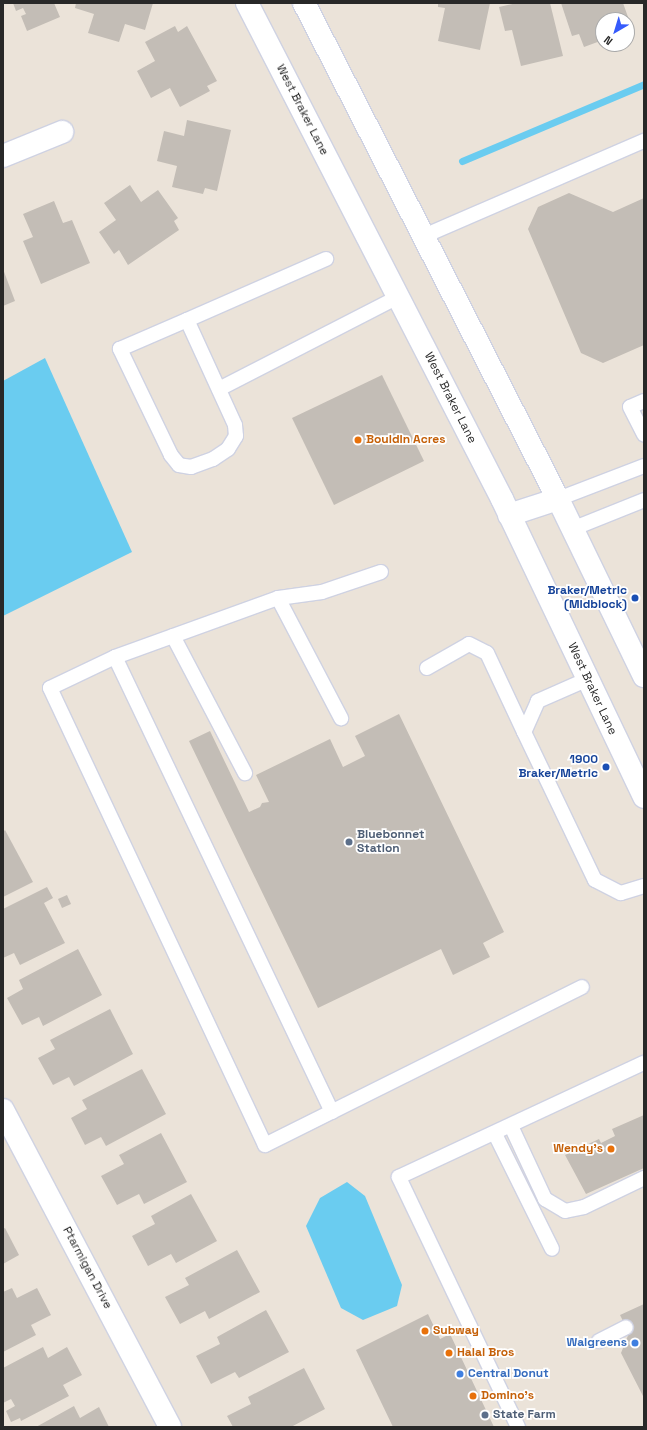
<!DOCTYPE html>
<style>
body{margin:0}
#map{position:relative;width:647px;height:1430px;overflow:hidden;background:#ebe3d9;font-family:"Space Grotesk",sans-serif}
div>[style]{position:absolute}
.water>*{inset:0;background:#6accf0}
.stream>*{height:7px;margin:-3.5px;padding:0 3.5px;transform-origin:3.5px;border-radius:3.5px;background:#6accf0}
.building>*{inset:0;background:#c3bdb6}
.roads{filter:drop-shadow(1px 0 #cfd2e2) drop-shadow(-1px 0 #cfd2e2) drop-shadow(0 1px #cfd2e2) drop-shadow(0 -1px #cfd2e2)}
.service>*{height:14px;margin:-7px;padding:0 7px;transform-origin:7px;border-radius:7px;background:#fff}
.minor>*{height:22px;margin:-11px;padding:0 11px;transform-origin:11px;border-radius:11px;background:#fff}
.secondary>*{height:22px;margin:-11px;padding:0 11px;transform-origin:11px;border-radius:11px;background:#fff}
.dots>*{width:11px;height:11px;translate:-50% -50%;box-sizing:border-box;border:2px solid #fff;border-radius:50%}
span{translate:-50% -50%;white-space:nowrap;text-align:center;line-height:1.15;-webkit-text-stroke:3.5px #fff;paint-order:stroke}
.street-label{font-size:12px;color:#282828}
.food-label{font-size:12px;color:#c56008;font-weight:700}
.left{translate:0 -50%;text-align:left}
.right{translate:-100% -50%;text-align:right}
.transit-label{font-size:12px;color:#164399;font-weight:700}
.service-label{font-size:12px;color:#4e5e75;font-weight:700}
.shop-label{font-size:12px;color:#366cbe;font-weight:700}
.frame{position:absolute;inset:0;border:4px solid #282828;pointer-events:none}
.north{position:absolute;left:595px;top:12px;width:40px;height:40px;box-sizing:border-box;background:#fff;border:1px solid #a9a9a9;border-radius:50%;rotate:218deg;font-size:11px;font-weight:700;line-height:16px;text-align:center;color:#282828}
.north::after{content:'';display:block;margin:auto;width:14px;height:18px;background:#365bfc;clip-path:polygon(50% 0,100% 100%,50% 72%,0 100%)}
</style>
<div id="map">
<div class="water">
<i style="clip-path:polygon(45px 358px,132px 552px,3px 616px,3px 381px)"></i>
<i style="clip-path:polygon(347px 1182px,365px 1196px,402px 1285px,397px 1306px,363px 1320px,341px 1308px,306px 1226px,320px 1198px)"></i>
</div>
<div class="stream">
<i style="left:462px;top:161px;width:198px;rotate:-22.9deg"></i>
</div>
<div class="building">
<i style="clip-path:polygon(13px 3px,54px 3px,60px 17px,27px 31px,21px 16px,26px 14px,23px 8px,16px 11px)"></i>
<i style="clip-path:polygon(76px 3px,153px 3px,145px 30px,125px 24px,119px 42px,88px 33px,94px 14px,75px 8px)"></i>
<i style="clip-path:polygon(438px 3px,490px 3px,480px 50px,438px 41px,445px 8px,438px 7px)"></i>
<i style="clip-path:polygon(517px 3px,550px 3px,563px 56px,521px 66px,512px 30px,505px 31px,499px 7px)"></i>
<i style="clip-path:polygon(561px 3px,623px 3px,628px 17px,603px 20px,603px 40px,584px 47px,579px 34px,572px 36px)"></i>
<i style="clip-path:polygon(175px 26px,178px 32px,187px 26px,217px 81px,207px 86px,210px 91px,180px 107px,170px 88px,151px 98px,137px 71px,155px 61px,145px 42px)"></i>
<i style="clip-path:polygon(187px 120px,231px 130px,217px 191px,205px 188px,203px 194px,172px 187px,177px 166px,157px 161px,164px 131px,184px 136px)"></i>
<i style="clip-path:polygon(130px 185px,141px 202px,158px 190px,178px 218px,174px 221px,179px 230px,128px 265px,119px 250px,114px 254px,99px 232px,116px 220px,104px 203px)"></i>
<i style="clip-path:polygon(569px 193px,613px 212px,644px 198px,644px 345px,603px 363px,581px 353px,528px 229px,538px 207px)"></i>
<i style="clip-path:polygon(54px 201px,63px 223px,72px 220px,90px 263px,41px 284px,23px 241px,33px 237px,23px 214px)"></i>
<i style="clip-path:polygon(3px 269px,15px 301px,3px 306px)"></i>
<i style="clip-path:polygon(382px 375px,424px 461px,334px 505px,292px 418px)"></i>
<i style="clip-path:polygon(399px 714px,504px 932px,483px 943px,490px 957px,453px 975px,441px 949px,318px 1008px,189px 741px,210px 731px,249px 812px,260px 807px,262px 803px,269px 802px,256px 775px,330px 739px,343px 767px,365px 756px,355px 736px)"></i>
<i style="clip-path:polygon(5px 830px,33px 882px,3px 897px,3px 832px)"></i>
<i style="clip-path:polygon(47px 887px,53px 898px,44px 903px,65px 943px,20px 965px,14px 953px,3px 958px,3px 909px)"></i>
<i style="clip-path:polygon(67px 895px,71px 904px,62px 908px,58px 899px)"></i>
<i style="clip-path:polygon(78px 949px,102px 995px,43px 1026px,39px 1017px,22px 1025px,7px 998px,23px 989px,19px 980px)"></i>
<i style="clip-path:polygon(110px 1009px,133px 1054px,74px 1086px,69px 1077px,53px 1085px,38px 1058px,55px 1049px,50px 1040px)"></i>
<i style="clip-path:polygon(142px 1069px,166px 1114px,106px 1146px,101px 1137px,85px 1145px,71px 1118px,87px 1109px,82px 1100px)"></i>
<i style="clip-path:polygon(644px 1115px,644px 1168px,586px 1194px,565px 1155px,599px 1139px,601px 1143px,615px 1136px,612px 1129px)"></i>
<i style="clip-path:polygon(161px 1133px,187px 1182px,144px 1204px,139px 1194px,117px 1205px,101px 1176px,124px 1164px,119px 1155px)"></i>
<i style="clip-path:polygon(191px 1194px,217px 1241px,176px 1263px,171px 1254px,148px 1266px,132px 1236px,155px 1224px,151px 1216px)"></i>
<i style="clip-path:polygon(5px 1228px,19px 1255px,3px 1264px,3px 1229px)"></i>
<i style="clip-path:polygon(237px 1250px,260px 1292px,209px 1319px,205px 1311px,180px 1324px,165px 1297px,189px 1285px,185px 1278px)"></i>
<i style="clip-path:polygon(12px 1288px,17px 1298px,37px 1288px,51px 1315px,31px 1325px,36px 1335px,3px 1352px,3px 1292px)"></i>
<i style="clip-path:polygon(644px 1304px,644px 1398px,621px 1353px,629px 1333px,620px 1315px)"></i>
<i style="clip-path:polygon(266px 1310px,289px 1352px,239px 1378px,235px 1372px,211px 1384px,196px 1356px,220px 1344px,217px 1337px)"></i>
<i style="clip-path:polygon(428px 1314px,440px 1339px,450px 1334px,494px 1427px,393px 1427px,356px 1350px)"></i>
<i style="clip-path:polygon(43px 1347px,48px 1358px,67px 1347px,82px 1375px,63px 1385px,69px 1396px,21px 1421px,20px 1418px,11px 1422px,6px 1411px,15px 1406px,11px 1399px,3px 1403px,3px 1368px)"></i>
<i style="clip-path:polygon(304px 1368px,325px 1409px,291px 1427px,233px 1427px,227px 1416px,251px 1404px,248px 1397px)"></i>
<i style="clip-path:polygon(74px 1406px,80px 1418px,99px 1407px,109px 1427px,36px 1427px)"></i>
</div>
<div class="roads">
<div class="service">
<i style="left:424px;top:236px;width:240px;rotate:-23.4deg"></i>
<i style="left:187px;top:320px;width:115px;rotate:65.4deg"></i>
<i style="left:235px;top:425px;width:11px;rotate:85deg"></i>
<i style="left:236px;top:436px;width:15px;rotate:122deg"></i>
<i style="left:228px;top:449px;width:18px;rotate:146deg"></i>
<i style="left:213px;top:459px;width:23px;rotate:160deg"></i>
<i style="left:191px;top:467px;width:12px;rotate:-171deg"></i>
<i style="left:179px;top:465px;width:13px;rotate:-129deg"></i>
<i style="left:171px;top:455px;width:118px;rotate:-115.7deg"></i>
<i style="left:120px;top:349px;width:73px;rotate:-23.4deg"></i>
<i style="left:187px;top:320px;width:152px;rotate:-23.7deg"></i>
<i style="left:219px;top:389px;width:201px;rotate:-27.2deg"></i>
<i style="left:644px;top:401px;width:15px;rotate:157deg"></i>
<i style="left:630px;top:407px;width:31px;rotate:63deg"></i>
<i style="left:558px;top:499px;width:92px;rotate:-21deg"></i>
<i style="left:572px;top:529px;width:78px;rotate:-21.9deg"></i>
<i style="left:381px;top:572px;width:62px;rotate:161.3deg"></i>
<i style="left:322px;top:592px;width:44px;rotate:172.2deg"></i>
<i style="left:278px;top:598px;width:173px;rotate:160.1deg"></i>
<i style="left:115px;top:657px;width:72px;rotate:154.5deg"></i>
<i style="left:50px;top:688px;width:505px;rotate:64.8deg"></i>
<i style="left:265px;top:1145px;width:354px;rotate:-26.5deg"></i>
<i style="left:278px;top:598px;width:136px;rotate:62.3deg"></i>
<i style="left:173px;top:636px;width:155px;rotate:62.3deg"></i>
<i style="left:115px;top:657px;width:504px;rotate:64.5deg"></i>
<i style="left:427px;top:668px;width:48px;rotate:-29.7deg"></i>
<i style="left:469px;top:644px;width:20px;rotate:27deg"></i>
<i style="left:487px;top:653px;width:87px;rotate:64.9deg"></i>
<i style="left:588px;top:679px;width:55px;rotate:156.3deg"></i>
<i style="left:538px;top:701px;width:34px;rotate:114deg"></i>
<i style="left:524px;top:732px;width:164px;rotate:64.4deg"></i>
<i style="left:595px;top:880px;width:29px;rotate:27deg"></i>
<i style="left:621px;top:893px;width:24px;rotate:-17deg"></i>
<i style="left:511px;top:1126px;width:81px;rotate:65deg"></i>
<i style="left:545px;top:1199px;width:23px;rotate:31deg"></i>
<i style="left:565px;top:1211px;width:19px;rotate:-12deg"></i>
<i style="left:584px;top:1207px;width:67px;rotate:-25.8deg"></i>
<i style="left:495px;top:1134px;width:128px;rotate:63.6deg"></i>
<i style="left:599px;top:1341px;width:30px;rotate:-27deg"></i>
<i style="left:518px;top:1427px;width:277px;rotate:-115.5deg"></i>
<i style="left:399px;top:1177px;width:270px;rotate:-25deg"></i>
</div>
<div class="minor">
<i style="left:3px;top:156px;width:64px;rotate:-22.1deg"></i>
<i style="left:3px;top:1110px;width:358px;rotate:62.2deg"></i>
</div>
<div class="secondary">
<i style="left:247px;top:3px;width:558px;rotate:62.79deg"></i>
<i style="left:502px;top:499px;width:330px;rotate:64.5deg"></i>
<i style="left:304px;top:3px;width:557px;rotate:62.88deg"></i>
<i style="left:558px;top:499px;width:197px;rotate:64.1deg"></i>
<i style="left:509px;top:515px;width:52px;rotate:-18.1deg"></i>
</div>
</div>
<div class="dots">
<i style="left:358px;top:440px;background:#e8710a"></i>
<i style="left:635px;top:598px;background:#1a4fb4"></i>
<i style="left:606px;top:767px;background:#1a4fb4"></i>
<i style="left:349px;top:842px;background:#5c6f8a"></i>
<i style="left:611px;top:1149px;background:#e8710a"></i>
<i style="left:425px;top:1331px;background:#e8710a"></i>
<i style="left:635px;top:1343px;background:#3f7fe0"></i>
<i style="left:449px;top:1353px;background:#e8710a"></i>
<i style="left:460px;top:1374px;background:#3f7fe0"></i>
<i style="left:473px;top:1396px;background:#e8710a"></i>
<i style="left:485px;top:1415px;background:#5c6f8a"></i>
</div>
<div class="street-label">
<span style="left:302px;top:110px;rotate:63deg">West Braker Lane</span>
<span style="left:450px;top:398px;rotate:63deg">West Braker Lane</span>
<span style="left:592px;top:689px;rotate:65deg">West Braker Lane</span>
<span style="left:87px;top:1268px;rotate:62deg">Ptarmigan Drive</span>
</div>
<div class="food-label">
<span class="left" style="left:366px;top:440px">Bouldin Acres</span>
<span class="right" style="left:603px;top:1149px">Wendy's</span>
<span class="left" style="left:433px;top:1331px">Subway</span>
<span class="left" style="left:457px;top:1353px">Halal Bros</span>
<span class="left" style="left:481px;top:1396px">Domino's</span>
</div>
<div class="transit-label">
<span class="right" style="left:627px;top:598px">Braker/Metric<br>(Midblock)</span>
<span class="right" style="left:598px;top:767px">1900<br>Braker/Metric</span>
</div>
<div class="service-label">
<span class="left" style="left:357px;top:842px">Bluebonnet<br>Station</span>
<span class="left" style="left:493px;top:1415px">State Farm</span>
</div>
<div class="shop-label">
<span class="right" style="left:627px;top:1343px">Walgreens</span>
<span class="left" style="left:468px;top:1374px">Central Donut</span>
</div>
<div class="frame"></div>
<div class="north">N</div>
</div>
